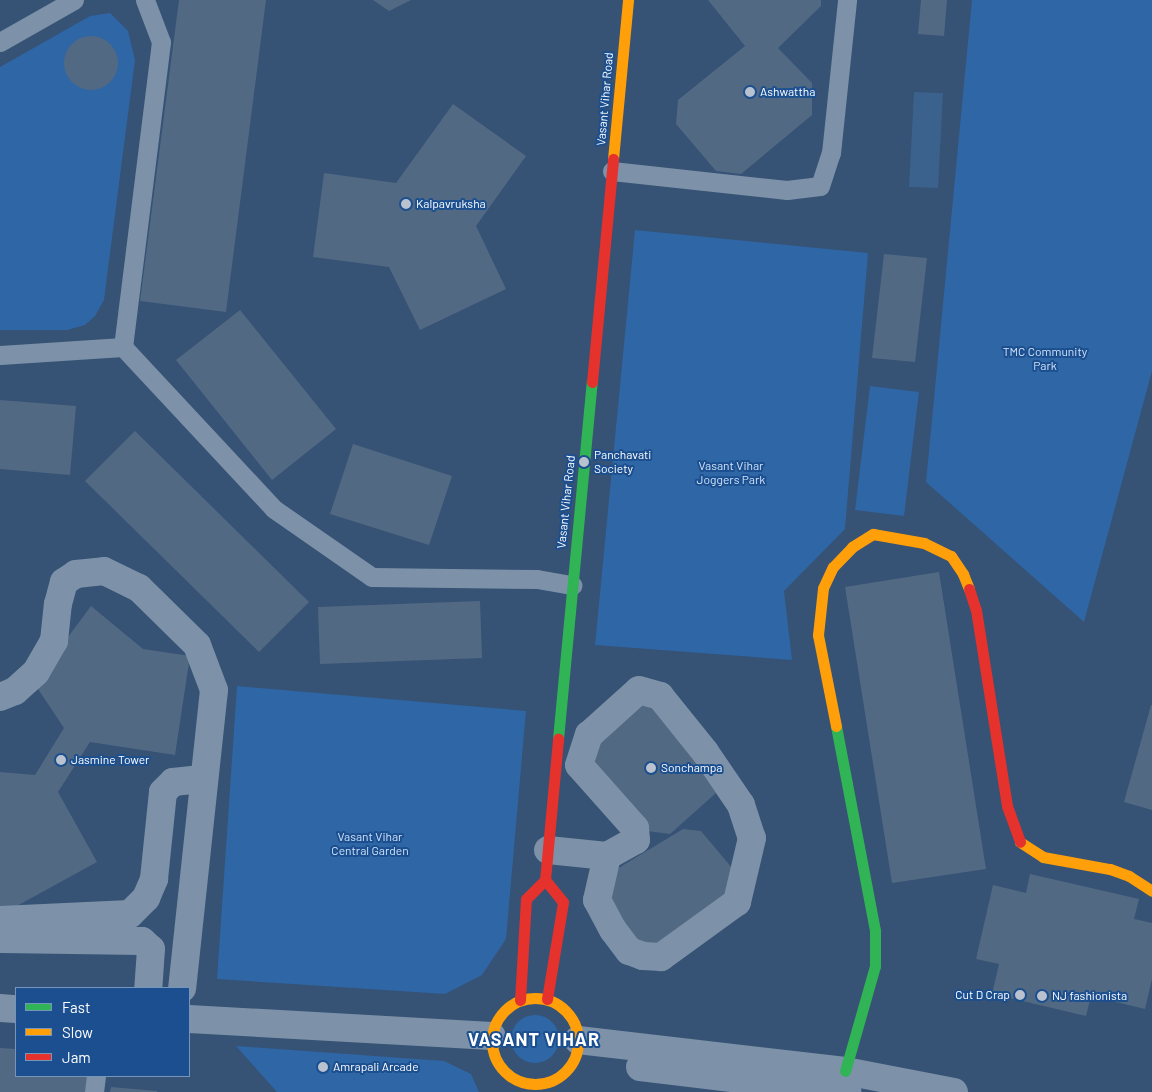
<!DOCTYPE html>
<style>
body{margin:0}
#map{position:relative;width:1152px;height:1092px;overflow:hidden;background:#365274;font-family:Barlow,sans-serif}
div>[style]{position:absolute}
.green>*{inset:0;background:#2f66a5}
.round{border-radius:50%}
.water>*{inset:0;background:#3b618d}
.building>*{inset:0;background:#526984}
.lane>*{height:19px;margin:-9.5px;padding:0 9.5px;transform-origin:9.5px;border-radius:9.5px;background:#7d92a8}
.street>*{height:28px;margin:-14px;padding:0 14px;transform-origin:14px;border-radius:14px;background:#7d92a8}
.fast>*{height:11px;margin:-5.5px;padding:0 5.5px;transform-origin:5.5px;border-radius:5.5px;background:#30b455}
.slow>*{height:11px;margin:-5.5px;padding:0 5.5px;transform-origin:5.5px;border-radius:5.5px;background:#ff9f0a}
.slow>.ring{margin:-5.5px;padding:0;box-sizing:content-box;background:none;border:11px solid #ff9f0a;border-radius:50%}
.jam>*{height:11px;margin:-5.5px;padding:0 5.5px;transform-origin:5.5px;border-radius:5.5px;background:#e5322d}
.dots>*{width:14px;height:14px;translate:-50% -50%;box-sizing:border-box;border:2px solid #1b4f8f;border-radius:50%}
span{translate:-50% -50%;white-space:nowrap;text-align:center;line-height:1.15;-webkit-text-stroke:4px #1b4f8f;paint-order:stroke}
.poi-label{font-size:12px;color:#fff}
.left{translate:0 -50%;text-align:left}
.right{translate:-100% -50%;text-align:right}
.street-label{font-size:12px;color:#fff}
.park-label{font-size:12px;color:#cfe3fa}
.district-label{font-size:18px;color:#fff;font-weight:700;letter-spacing:1px}
.legend{position:absolute;left:15px;top:987px;width:175px;height:90px;box-sizing:border-box;background:#1b4f8f;border:1px solid #7695bc;margin:0;padding:6px 9px;list-style:none;font-size:15px;color:#fff}
.legend li{display:flex;align-items:center;gap:10px;height:25px}
.legend b{width:25px;border:1px solid #7695bc}
</style>
<div id="map">
<div class="green">
<i style="clip-path:polygon(972px 0,1152px 0,1152px 371px,1084px 622px,926px 482px)"></i>
<i style="clip-path:polygon(110px 13px,128px 31px,135px 60px,104px 300px,95px 316px,85px 325px,67px 330px,0 330px,0 67px,90px 16px)"></i>
<i style="clip-path:polygon(635px 230px,868px 253px,845px 529px,784px 591px,792px 660px,595px 645px)"></i>
<i style="clip-path:polygon(870px 386px,919px 392px,904px 516px,855px 510px)"></i>
<i style="clip-path:polygon(237px 686px,526px 711px,506px 939px,482px 975px,445px 994px,217px 979px)"></i>
<i class="round" style="left:511px;top:1015px;width:48px;height:48px"></i>
<i style="clip-path:polygon(236px 1046px,444px 1061px,471px 1074px,479px 1092px,277px 1092px)"></i>
</div>
<div class="water">
<i style="clip-path:polygon(914px 92px,943px 93px,938px 188px,909px 187px)"></i>
</div>
<div class="building">
<i style="clip-path:polygon(179px 0,266px 0,226px 312px,140px 301px)"></i>
<i style="clip-path:polygon(373px 0,411px 0,389px 11px)"></i>
<i style="clip-path:polygon(708px 0,821px 0,821px 6px,778px 48px,812px 83px,812px 115px,741px 174px,716px 171px,676px 124px,678px 100px,745px 46px)"></i>
<i style="clip-path:polygon(921px 0,947px 0,944px 36px,918px 34px)"></i>
<i class="round" style="left:64px;top:36px;width:54px;height:54px"></i>
<i style="clip-path:polygon(453px 104px,526px 156px,476px 226px,506px 289px,420px 330px,389px 267px,313px 257px,324px 173px,396px 183px)"></i>
<i style="clip-path:polygon(884px 254px,927px 258px,915px 362px,872px 358px)"></i>
<i style="clip-path:polygon(240px 310px,336px 429px,272px 480px,176px 360px)"></i>
<i style="clip-path:polygon(0 400px,76px 406px,70px 475px,0 469px)"></i>
<i style="clip-path:polygon(135px 431px,309px 602px,259px 652px,85px 481px)"></i>
<i style="clip-path:polygon(353px 444px,452px 476px,429px 545px,330px 514px)"></i>
<i style="clip-path:polygon(939px 572px,986px 869px,892px 883px,845px 587px)"></i>
<i style="clip-path:polygon(480px 601px,482px 658px,320px 664px,318px 607px)"></i>
<i style="clip-path:polygon(91px 606px,143px 649px,190px 656px,175px 755px,90px 742px,58px 792px,97px 862px,4px 913px,0 906px,0 772px,35px 775px,64px 728px,34px 683px)"></i>
<i style="clip-path:polygon(633px 702px,656px 704px,716px 793px,670px 834px,647px 831px,587px 766px,587px 743px)"></i>
<i style="clip-path:polygon(1151px 705px,1152px 705px,1152px 810px,1124px 802px)"></i>
<i style="clip-path:polygon(683px 829px,701px 831px,738px 875px,734px 897px,662px 950px,639px 948px,602px 898px,607px 875px)"></i>
<i style="clip-path:polygon(1030px 874px,1139px 899px,1134px 919px,1152px 923px,1152px 979px,1145px 1009px,1091px 996px,1086px 1016px,992px 994px,999px 964px,976px 959px,993px 885px,1026px 893px)"></i>
<i style="clip-path:polygon(0 1048px,16px 1049px,16px 1076px,88px 1076px,86px 1092px,0 1092px)"></i>
<i style="clip-path:polygon(111px 1087px,157px 1091px,157px 1092px,110px 1092px)"></i>
</div>
<div class="lane">
<i style="left:145px;top:0;width:45px;rotate:69.1deg"></i>
<i style="left:161px;top:42px;width:307px;rotate:97.1deg"></i>
<i style="left:123px;top:347px;width:221px;rotate:47deg"></i>
<i style="left:274px;top:509px;width:119px;rotate:34.8deg"></i>
<i style="left:372px;top:577px;width:165px;rotate:0.7deg"></i>
<i style="left:537px;top:579px;width:36px;rotate:10deg"></i>
<i style="left:0;top:42px;width:85px;rotate:-29.6deg"></i>
<i style="left:612px;top:171px;width:176px;rotate:6.2deg"></i>
<i style="left:787px;top:190px;width:33px;rotate:-7deg"></i>
<i style="left:820px;top:186px;width:35px;rotate:-72deg"></i>
<i style="left:831px;top:153px;width:154px;rotate:-84deg"></i>
<i style="left:0;top:355px;width:123px;rotate:-3.7deg"></i>
<i style="left:94px;top:1092px;width:16px;rotate:-83deg"></i>
</div>
<div class="street">
<i style="left:639px;top:690px;width:22px;rotate:16deg"></i>
<i style="left:660px;top:696px;width:72px;rotate:51.2deg"></i>
<i style="left:705px;top:752px;width:64px;rotate:55.8deg"></i>
<i style="left:741px;top:805px;width:35px;rotate:72deg"></i>
<i style="left:752px;top:838px;width:66px;rotate:103.2deg"></i>
<i style="left:737px;top:902px;width:94px;rotate:144.1deg"></i>
<i style="left:661px;top:957px;width:18px;rotate:-177deg"></i>
<i style="left:643px;top:956px;width:15px;rotate:-160deg"></i>
<i style="left:629px;top:951px;width:26px;rotate:-127deg"></i>
<i style="left:613px;top:930px;width:34px;rotate:-118deg"></i>
<i style="left:597px;top:900px;width:45px;rotate:-77.2deg"></i>
<i style="left:607px;top:856px;width:33px;rotate:-29deg"></i>
<i style="left:636px;top:840px;width:12px;rotate:-95deg"></i>
<i style="left:635px;top:828px;width:84px;rotate:-131.6deg"></i>
<i style="left:579px;top:765px;width:32px;rotate:-72deg"></i>
<i style="left:589px;top:735px;width:67px;rotate:-42deg"></i>
<i style="left:0;top:697px;width:16px;rotate:-22deg"></i>
<i style="left:15px;top:691px;width:28px;rotate:-42deg"></i>
<i style="left:36px;top:672px;width:36px;rotate:-60deg"></i>
<i style="left:54px;top:641px;width:37px;rotate:-84deg"></i>
<i style="left:58px;top:604px;width:23px;rotate:-75deg"></i>
<i style="left:64px;top:582px;width:14px;rotate:-34deg"></i>
<i style="left:76px;top:574px;width:28px;rotate:-6deg"></i>
<i style="left:104px;top:571px;width:39px;rotate:26deg"></i>
<i style="left:139px;top:588px;width:81px;rotate:44.5deg"></i>
<i style="left:197px;top:645px;width:48px;rotate:69.3deg"></i>
<i style="left:214px;top:690px;width:300px;rotate:96.1deg"></i>
<i style="left:548px;top:850px;width:59px;rotate:5.8deg"></i>
<i style="left:0;top:920px;width:130px;rotate:-2.6deg"></i>
<i style="left:130px;top:914px;width:23px;rotate:-45deg"></i>
<i style="left:146px;top:898px;width:21px;rotate:-67deg"></i>
<i style="left:154px;top:879px;width:87px;rotate:-84.1deg"></i>
<i style="left:163px;top:792px;width:14px;rotate:-45deg"></i>
<i style="left:173px;top:782px;width:31px;rotate:-6deg"></i>
<i style="left:0;top:939px;width:142px;rotate:0.8deg"></i>
<i style="left:142px;top:941px;width:12px;rotate:42deg"></i>
<i style="left:151px;top:949px;width:39px;rotate:94deg"></i>
<i style="left:0;top:1008px;width:16px;rotate:4deg"></i>
<i style="left:189px;top:1019px;width:303px;rotate:3.2deg"></i>
<i style="left:578px;top:1040px;width:269px;rotate:6.6deg"></i>
<i style="left:845px;top:1071px;width:111px;rotate:10.9deg"></i>
<i style="left:640px;top:1067px;width:209px;rotate:6.9deg"></i>
</div>
<div class="fast">
<i style="left:836px;top:726px;width:209px;rotate:79.2deg"></i>
<i style="left:875px;top:931px;width:35px;rotate:90deg"></i>
<i style="left:875px;top:966px;width:109px;rotate:105.9deg"></i>
<i style="left:558px;top:739px;width:359px;rotate:-84.6deg"></i>
</div>
<div class="slow">
<i style="left:613px;top:159px;width:160px;rotate:-84.6deg"></i>
<i style="left:836px;top:726px;width:93px;rotate:-101.2deg"></i>
<i style="left:818px;top:635px;width:47px;rotate:-83.9deg"></i>
<i style="left:823px;top:588px;width:23px;rotate:-65deg"></i>
<i style="left:833px;top:567px;width:28px;rotate:-46deg"></i>
<i style="left:852px;top:547px;width:25px;rotate:-32deg"></i>
<i style="left:873px;top:534px;width:52px;rotate:10deg"></i>
<i style="left:924px;top:543px;width:30px;rotate:26deg"></i>
<i style="left:951px;top:556px;width:22px;rotate:56deg"></i>
<i style="left:963px;top:574px;width:16px;rotate:68deg"></i>
<i style="left:1020px;top:842px;width:27px;rotate:33deg"></i>
<i style="left:1043px;top:857px;width:68px;rotate:10.2deg"></i>
<i style="left:1110px;top:869px;width:20px;rotate:20deg"></i>
<i style="left:1129px;top:876px;width:27px;rotate:33deg"></i>
<i class="ring" style="left:492px;top:998px;width:75px;height:75px"></i>
</div>
<div class="jam">
<i style="left:592px;top:382px;width:224px;rotate:-84.6deg"></i>
<i style="left:969px;top:589px;width:22px;rotate:72deg"></i>
<i style="left:976px;top:610px;width:198px;rotate:81deg"></i>
<i style="left:1007px;top:806px;width:38px;rotate:70deg"></i>
<i style="left:547px;top:999px;width:98px;rotate:-80.6deg"></i>
<i style="left:563px;top:902px;width:28px;rotate:-129deg"></i>
<i style="left:545px;top:880px;width:142px;rotate:-84.7deg"></i>
<i style="left:520px;top:1000px;width:101px;rotate:-86.6deg"></i>
<i style="left:526px;top:899px;width:27px;rotate:-45deg"></i>
</div>
<div class="dots">
<i style="left:750px;top:92px;background:#b9c2ce"></i>
<i style="left:406px;top:204px;background:#b9c2ce"></i>
<i style="left:584px;top:462px;background:#b9c2ce"></i>
<i style="left:61px;top:760px;background:#b9c2ce"></i>
<i style="left:651px;top:768px;background:#b9c2ce"></i>
<i style="left:1020px;top:995px;background:#b9c2ce"></i>
<i style="left:1042px;top:996px;background:#b9c2ce"></i>
<i style="left:323px;top:1067px;background:#b9c2ce"></i>
</div>
<div class="poi-label">
<span class="left" style="left:760px;top:92px">Ashwattha</span>
<span class="left" style="left:416px;top:204px">Kalpavruksha</span>
<span class="left" style="left:594px;top:462px">Panchavati<br>Society</span>
<span class="left" style="left:71px;top:760px">Jasmine Tower</span>
<span class="left" style="left:661px;top:768px">Sonchampa</span>
<span class="right" style="left:1010px;top:995px">Cut D Crap</span>
<span class="left" style="left:1052px;top:996px">NJ fashionista</span>
<span class="left" style="left:333px;top:1067px">Amrapali Arcade</span>
</div>
<div class="street-label">
<span style="left:605px;top:99px;rotate:-85deg">Vasant Vihar Road</span>
<span style="left:566px;top:502px;rotate:-84deg">Vasant Vihar Road</span>
</div>
<div class="park-label">
<span style="left:1045px;top:359px">TMC Community<br>Park</span>
<span style="left:731px;top:473px">Vasant Vihar<br>Joggers Park</span>
<span style="left:370px;top:844px">Vasant Vihar<br>Central Garden</span>
</div>
<div class="district-label">
<span style="left:534px;top:1039px">VASANT VIHAR</span>
</div>
<ul class="legend">
<li><b style="height:6px;background:#30b455"></b>Fast</li>
<li><b style="height:6px;background:#ff9f0a"></b>Slow</li>
<li><b style="height:6px;background:#e5322d"></b>Jam</li>
</ul>
</div>
